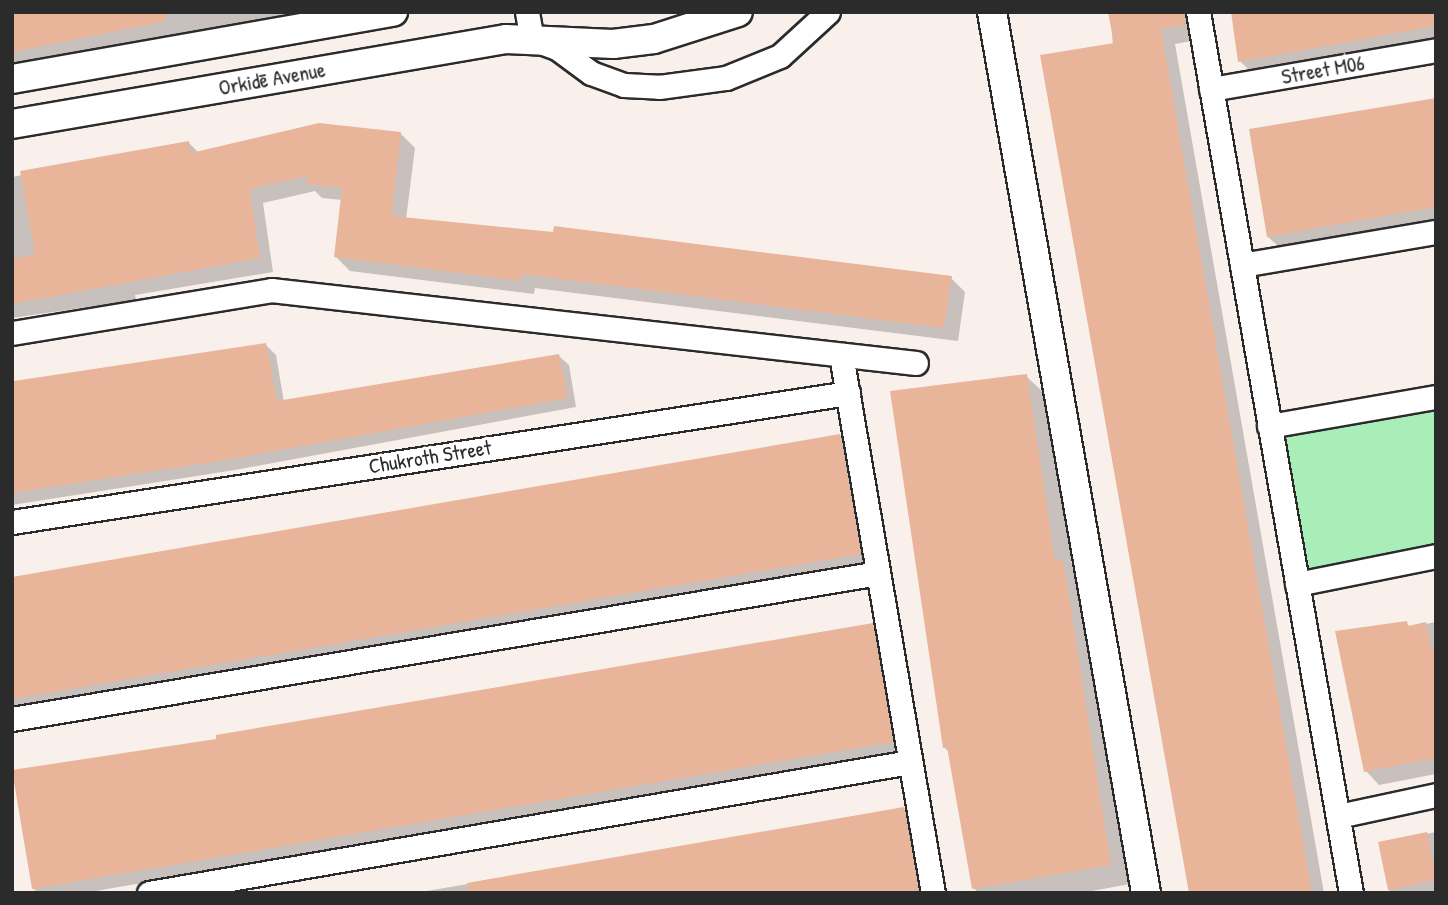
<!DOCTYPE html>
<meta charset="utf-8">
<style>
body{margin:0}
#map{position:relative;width:1448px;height:905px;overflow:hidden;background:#faf0eb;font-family:"Patrick Hand",sans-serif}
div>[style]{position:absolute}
.green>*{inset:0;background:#a9eeb9}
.shadow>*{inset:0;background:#0003}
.building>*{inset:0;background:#e8b59a}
.roads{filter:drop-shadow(2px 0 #2b2b2b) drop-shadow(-2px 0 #2b2b2b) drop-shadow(0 2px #2b2b2b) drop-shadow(0 -2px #2b2b2b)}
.minor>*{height:23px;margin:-11.5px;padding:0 11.5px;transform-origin:11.5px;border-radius:11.5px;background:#fff}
.tertiary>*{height:28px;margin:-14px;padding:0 14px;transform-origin:14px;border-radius:14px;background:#fff}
span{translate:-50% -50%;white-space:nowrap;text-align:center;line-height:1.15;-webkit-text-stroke:6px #fff;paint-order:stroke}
.street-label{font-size:21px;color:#2b2b2b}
.frame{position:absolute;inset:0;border:14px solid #2b2b2b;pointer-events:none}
</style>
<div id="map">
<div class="green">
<i style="clip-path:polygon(1436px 397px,1436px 556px,1297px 584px,1269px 426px)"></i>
</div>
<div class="shadow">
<i style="clip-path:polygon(12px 12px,317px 12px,200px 40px,193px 33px,12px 70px)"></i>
<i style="clip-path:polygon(1110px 12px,1187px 12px,1192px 41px,1175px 44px,1324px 893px,1190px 893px)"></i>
<i style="clip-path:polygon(1436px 12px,1436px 47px,1257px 78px,1240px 61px)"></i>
<i style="clip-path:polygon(1436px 99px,1436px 219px,1278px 246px,1268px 237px)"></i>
<i style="clip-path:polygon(401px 134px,415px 148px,406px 219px,951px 278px,965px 292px,958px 341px,535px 288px,534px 294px,350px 271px,336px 257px,342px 200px,322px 198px,315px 191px,263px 203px,273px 272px,135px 295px,136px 300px,12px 318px,12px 177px,189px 143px,199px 153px)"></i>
<i style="clip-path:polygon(266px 345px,276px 355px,284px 402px,559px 356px,569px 365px,576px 407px,235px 470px,12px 505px,12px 385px)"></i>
<i style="clip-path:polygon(1026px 376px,1046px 395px,1073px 571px,1082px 580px,1130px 884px,1081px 893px,978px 893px,974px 888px,950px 753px,944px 747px)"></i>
<i style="clip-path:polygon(840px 436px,851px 448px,871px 565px,12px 711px,12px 579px)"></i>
<i style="clip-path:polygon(1436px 622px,1436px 774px,1379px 785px,1366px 771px,1406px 623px,1410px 627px)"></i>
<i style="clip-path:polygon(872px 625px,883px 636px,903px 753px,84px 893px,38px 893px,33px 888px,218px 740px)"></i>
<i style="clip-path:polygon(904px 809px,914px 820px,927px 893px,415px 893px)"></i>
<i style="clip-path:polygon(1436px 832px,1436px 893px,1390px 893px,1380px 843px)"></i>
</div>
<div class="building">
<i style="clip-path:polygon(12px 12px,165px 12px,166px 21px,12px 52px)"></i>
<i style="clip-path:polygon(1108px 12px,1184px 12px,1186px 25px,1161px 29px,1312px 893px,1189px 893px,1040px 55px,1114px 43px)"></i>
<i style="clip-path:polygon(1231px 12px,1436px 12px,1436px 26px,1238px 62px)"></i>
<i style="clip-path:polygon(1436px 98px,1436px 207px,1267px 237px,1249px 129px)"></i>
<i style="clip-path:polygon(319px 123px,401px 132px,392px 216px,553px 232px,554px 226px,952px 276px,944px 328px,522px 274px,521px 281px,334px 257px,342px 188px,306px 184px,307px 176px,250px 189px,260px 258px,12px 304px,12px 259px,35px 254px,20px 171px,189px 141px,191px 153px)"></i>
<i style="clip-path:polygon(266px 343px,277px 401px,559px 354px,568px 398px,225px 460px,12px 493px,14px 381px)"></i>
<i style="clip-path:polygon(1027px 374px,1055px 560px,1063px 559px,1111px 865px,972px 889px,947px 747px,943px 748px,890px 391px)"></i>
<i style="clip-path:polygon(840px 434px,861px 554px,12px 699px,12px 577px)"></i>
<i style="clip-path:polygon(1407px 621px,1408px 626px,1426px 622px,1431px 648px,1436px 647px,1436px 758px,1364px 772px,1335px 631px)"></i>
<i style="clip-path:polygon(873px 623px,893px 742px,32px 889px,12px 770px,216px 739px,216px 735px)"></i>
<i style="clip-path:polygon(904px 807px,919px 893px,468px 893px,467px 883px)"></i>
<i style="clip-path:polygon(1427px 832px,1436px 880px,1388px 890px,1378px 842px)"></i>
</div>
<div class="roads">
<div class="minor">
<i style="left:527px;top:12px;width:27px;rotate:80deg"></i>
<i style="left:532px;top:39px;width:27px;rotate:20deg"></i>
<i style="left:557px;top:48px;width:42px;rotate:36.3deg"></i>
<i style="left:591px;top:73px;width:35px;rotate:20deg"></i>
<i style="left:624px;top:85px;width:35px;rotate:3deg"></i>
<i style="left:659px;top:87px;width:68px;rotate:-7.7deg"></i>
<i style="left:726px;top:78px;width:58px;rotate:-22.2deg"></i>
<i style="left:780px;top:56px;width:65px;rotate:-42.5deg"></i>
<i style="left:1198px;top:12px;width:894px;rotate:80.15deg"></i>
<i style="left:1211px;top:89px;width:228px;rotate:-9.8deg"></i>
<i style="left:1242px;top:265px;width:197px;rotate:-9.7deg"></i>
<i style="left:12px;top:333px;width:263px;rotate:-9.4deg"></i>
<i style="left:271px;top:290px;width:649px;rotate:6.46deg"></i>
<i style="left:841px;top:355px;width:546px;rotate:80.3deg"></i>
<i style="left:1269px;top:426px;width:169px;rotate:-9.9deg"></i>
<i style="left:12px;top:522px;width:846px;rotate:-8.77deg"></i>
<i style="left:1297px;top:584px;width:142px;rotate:-11.4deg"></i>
<i style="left:12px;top:719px;width:878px;rotate:-9.57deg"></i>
<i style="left:1338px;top:816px;width:100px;rotate:-12.1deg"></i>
<i style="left:149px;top:893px;width:772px;rotate:-9.77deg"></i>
</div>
<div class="tertiary">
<i style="left:992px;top:12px;width:894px;rotate:80.08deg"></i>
<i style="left:12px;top:79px;width:387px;rotate:-10deg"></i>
<i style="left:12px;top:124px;width:501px;rotate:-9.76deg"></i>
<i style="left:506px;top:39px;width:107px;rotate:2.7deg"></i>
<i style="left:613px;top:44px;width:41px;rotate:-7deg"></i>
<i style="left:654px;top:39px;width:88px;rotate:-17.8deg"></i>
</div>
</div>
<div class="street-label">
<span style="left:1323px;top:70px;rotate:-10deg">Street M06</span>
<span style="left:272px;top:79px;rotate:-10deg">Orkidē Avenue</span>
<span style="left:430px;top:457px;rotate:-9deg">Chukroth Street</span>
</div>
<div class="frame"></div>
</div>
